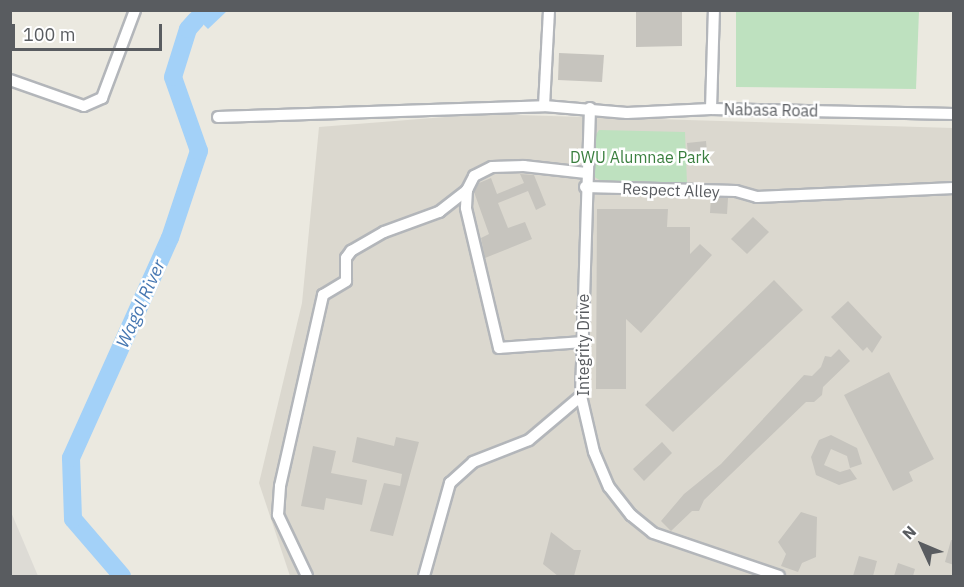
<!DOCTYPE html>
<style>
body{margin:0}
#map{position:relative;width:964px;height:587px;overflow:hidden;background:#ebe9e0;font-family:"IBM Plex Sans",sans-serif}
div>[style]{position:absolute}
.industrial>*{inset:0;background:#dddbd5}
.education>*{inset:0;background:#dbd8cf}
.green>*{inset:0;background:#bee1bf}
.water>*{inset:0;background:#a3d1f8}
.river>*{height:18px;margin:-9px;padding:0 9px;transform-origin:9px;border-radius:9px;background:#a3d1f8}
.building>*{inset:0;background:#c6c4be}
.roads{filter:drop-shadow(2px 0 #b3b6ba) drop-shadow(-2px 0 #b3b6ba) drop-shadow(0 2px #b3b6ba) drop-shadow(0 -2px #b3b6ba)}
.minor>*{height:10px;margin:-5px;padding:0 5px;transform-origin:5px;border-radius:5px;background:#fff}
span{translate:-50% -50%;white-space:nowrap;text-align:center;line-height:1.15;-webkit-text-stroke:5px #fff;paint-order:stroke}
.street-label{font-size:16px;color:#595c60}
.park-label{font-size:16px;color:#3a7f3f}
.water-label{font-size:18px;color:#4677b1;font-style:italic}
.frame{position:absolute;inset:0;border:12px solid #595c60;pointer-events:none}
.north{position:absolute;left:892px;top:515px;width:60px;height:60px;-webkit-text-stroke:4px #fff;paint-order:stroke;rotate:314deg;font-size:16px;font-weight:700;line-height:24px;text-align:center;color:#595c60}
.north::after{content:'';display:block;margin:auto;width:21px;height:27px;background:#595c60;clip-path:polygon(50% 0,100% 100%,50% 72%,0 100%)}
.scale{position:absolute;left:12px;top:24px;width:150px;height:27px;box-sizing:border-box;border:3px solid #595c60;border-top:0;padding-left:8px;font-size:18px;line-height:21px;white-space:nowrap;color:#595c60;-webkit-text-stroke:4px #fff;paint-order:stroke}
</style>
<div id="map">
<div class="industrial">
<i style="clip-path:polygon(10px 512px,11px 512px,38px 576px,11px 576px)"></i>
</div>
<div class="education">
<i style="clip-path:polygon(483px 114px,953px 128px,953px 576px,290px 576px,259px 483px,302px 303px,319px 127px)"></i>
</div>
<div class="green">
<i style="clip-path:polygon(736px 11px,919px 11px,916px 89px,736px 87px)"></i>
<i style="clip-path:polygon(599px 130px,685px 132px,687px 184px,601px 181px,593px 176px,595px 136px)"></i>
</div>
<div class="water">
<i style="clip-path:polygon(189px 10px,227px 10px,227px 11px,208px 29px)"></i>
</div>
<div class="river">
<i style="left:122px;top:576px;width:75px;rotate:-130.7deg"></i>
<i style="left:73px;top:519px;width:61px;rotate:-91.9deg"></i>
<i style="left:71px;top:458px;width:241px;rotate:-65.8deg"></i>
<i style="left:170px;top:238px;width:92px;rotate:-71.6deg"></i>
<i style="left:199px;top:151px;width:78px;rotate:-109.4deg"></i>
<i style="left:173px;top:77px;width:50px;rotate:-72.6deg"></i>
<i style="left:188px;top:29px;width:12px;rotate:-48deg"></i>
</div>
<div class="building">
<i style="clip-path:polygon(636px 10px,682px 10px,682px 46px,636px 47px)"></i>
<i style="clip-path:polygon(559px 53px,604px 55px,602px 82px,558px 80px)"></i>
<i style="clip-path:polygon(706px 141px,708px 163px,689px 165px,687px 143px)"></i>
<i style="clip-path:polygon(520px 174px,534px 175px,546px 205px,536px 210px,528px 191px,498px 203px,508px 228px,525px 222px,532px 239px,485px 258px,481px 238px,489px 234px,474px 192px,479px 183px,491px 178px,497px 194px,524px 183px)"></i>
<i style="clip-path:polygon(711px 198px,728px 198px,727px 214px,710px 213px)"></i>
<i style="clip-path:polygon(597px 209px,668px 209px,667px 227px,690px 227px,690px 254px,700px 244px,712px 255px,641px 333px,626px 319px,626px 389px,596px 389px)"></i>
<i style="clip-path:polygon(753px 217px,769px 232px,747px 254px,731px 239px)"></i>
<i style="clip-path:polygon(774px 280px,803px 310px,673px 432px,645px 405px)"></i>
<i style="clip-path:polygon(848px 301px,882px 337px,872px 353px,867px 347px,863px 351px,831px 317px)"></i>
<i style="clip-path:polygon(839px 349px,850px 361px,823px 387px,822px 395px,814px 402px,806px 402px,704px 500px,699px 511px,692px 511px,671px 531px,661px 521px,684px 494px,721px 464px,804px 375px,812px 376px,821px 367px,825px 356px,831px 357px)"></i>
<i style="clip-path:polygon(889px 372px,934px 459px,909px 472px,913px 481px,893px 491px,844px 395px)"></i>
<i style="clip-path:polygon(831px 435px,857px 448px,862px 464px,850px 468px,847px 456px,831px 449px,824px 465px,840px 472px,850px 469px,857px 479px,839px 485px,816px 475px,811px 457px,819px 440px)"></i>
<i style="clip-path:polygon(357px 437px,394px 446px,396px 437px,419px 442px,393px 536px,370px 531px,384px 483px,400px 486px,402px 474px,352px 462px)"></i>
<i style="clip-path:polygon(662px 442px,672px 453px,644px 481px,633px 469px)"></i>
<i style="clip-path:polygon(313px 446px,336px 451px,331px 473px,367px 480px,362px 505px,326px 498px,324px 510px,301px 506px)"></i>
<i style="clip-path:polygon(801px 512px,817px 517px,816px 557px,802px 563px,798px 572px,781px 566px,786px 554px,778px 542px)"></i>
<i style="clip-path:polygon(551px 532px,574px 550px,581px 550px,574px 576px,558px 576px,543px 564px)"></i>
<i style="clip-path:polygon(951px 540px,954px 540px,954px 565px,945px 562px)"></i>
<i style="clip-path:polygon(859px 556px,877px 561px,873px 576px,853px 576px)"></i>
<i style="clip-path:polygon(898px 563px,915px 569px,913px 576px,894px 576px)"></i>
</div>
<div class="roads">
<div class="minor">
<i style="left:10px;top:80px;width:78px;rotate:19.4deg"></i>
<i style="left:84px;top:106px;width:20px;rotate:-24deg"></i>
<i style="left:102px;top:98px;width:94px;rotate:-69.4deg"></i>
<i style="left:544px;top:106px;width:96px;rotate:-87deg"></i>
<i style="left:590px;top:108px;width:288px;rotate:91.8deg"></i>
<i style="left:581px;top:396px;width:57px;rotate:76.9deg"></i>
<i style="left:594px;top:452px;width:38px;rotate:67deg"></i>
<i style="left:609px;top:487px;width:36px;rotate:52deg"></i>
<i style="left:631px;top:515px;width:28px;rotate:39deg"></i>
<i style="left:653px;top:533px;width:133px;rotate:18.8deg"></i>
<i style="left:711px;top:109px;width:99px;rotate:-88.3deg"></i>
<i style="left:218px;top:117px;width:326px;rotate:-1.9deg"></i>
<i style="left:544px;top:106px;width:83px;rotate:4.8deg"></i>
<i style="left:627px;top:113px;width:84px;rotate:-2.7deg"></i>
<i style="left:711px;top:109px;width:243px;rotate:1.2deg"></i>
<i style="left:585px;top:187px;width:151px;rotate:1.5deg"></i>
<i style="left:736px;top:191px;width:22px;rotate:16deg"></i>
<i style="left:757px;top:197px;width:197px;rotate:-2.6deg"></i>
<i style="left:582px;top:342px;width:83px;rotate:175.9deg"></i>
<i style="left:499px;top:348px;width:144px;rotate:-103.3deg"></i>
<i style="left:466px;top:208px;width:18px;rotate:-87deg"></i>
<i style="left:467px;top:190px;width:16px;rotate:-63deg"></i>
<i style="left:474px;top:176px;width:20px;rotate:-27deg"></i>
<i style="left:492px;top:167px;width:32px;rotate:-2deg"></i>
<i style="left:524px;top:166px;width:62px;rotate:6.4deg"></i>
<i style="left:307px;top:576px;width:68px;rotate:-115.4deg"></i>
<i style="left:278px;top:515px;width:29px;rotate:-86deg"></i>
<i style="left:280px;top:486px;width:196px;rotate:-77.3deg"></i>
<i style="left:323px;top:295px;width:27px;rotate:-31deg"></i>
<i style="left:346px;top:281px;width:23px;rotate:-90deg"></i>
<i style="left:346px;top:258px;width:9px;rotate:-54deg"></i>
<i style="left:351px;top:251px;width:38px;rotate:-30deg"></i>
<i style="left:384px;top:232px;width:59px;rotate:-20deg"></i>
<i style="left:439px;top:212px;width:36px;rotate:-38deg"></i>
<i style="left:424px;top:576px;width:97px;rotate:-74.4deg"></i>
<i style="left:450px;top:483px;width:31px;rotate:-42deg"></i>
<i style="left:473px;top:462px;width:60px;rotate:-21.4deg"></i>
<i style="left:529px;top:440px;width:68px;rotate:-40.2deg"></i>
</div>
</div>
<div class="street-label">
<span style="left:771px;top:110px;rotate:1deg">Nabasa Road</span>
<span style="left:671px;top:190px;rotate:2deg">Respect Alley</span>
<span style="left:583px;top:345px;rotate:-90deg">Integrity Drive</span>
</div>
<div class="park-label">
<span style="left:640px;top:157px">DWU Alumnae Park</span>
</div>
<div class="water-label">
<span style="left:141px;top:304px;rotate:-66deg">Wagol River</span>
</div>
<div class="frame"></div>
<div class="north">N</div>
<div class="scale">100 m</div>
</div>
